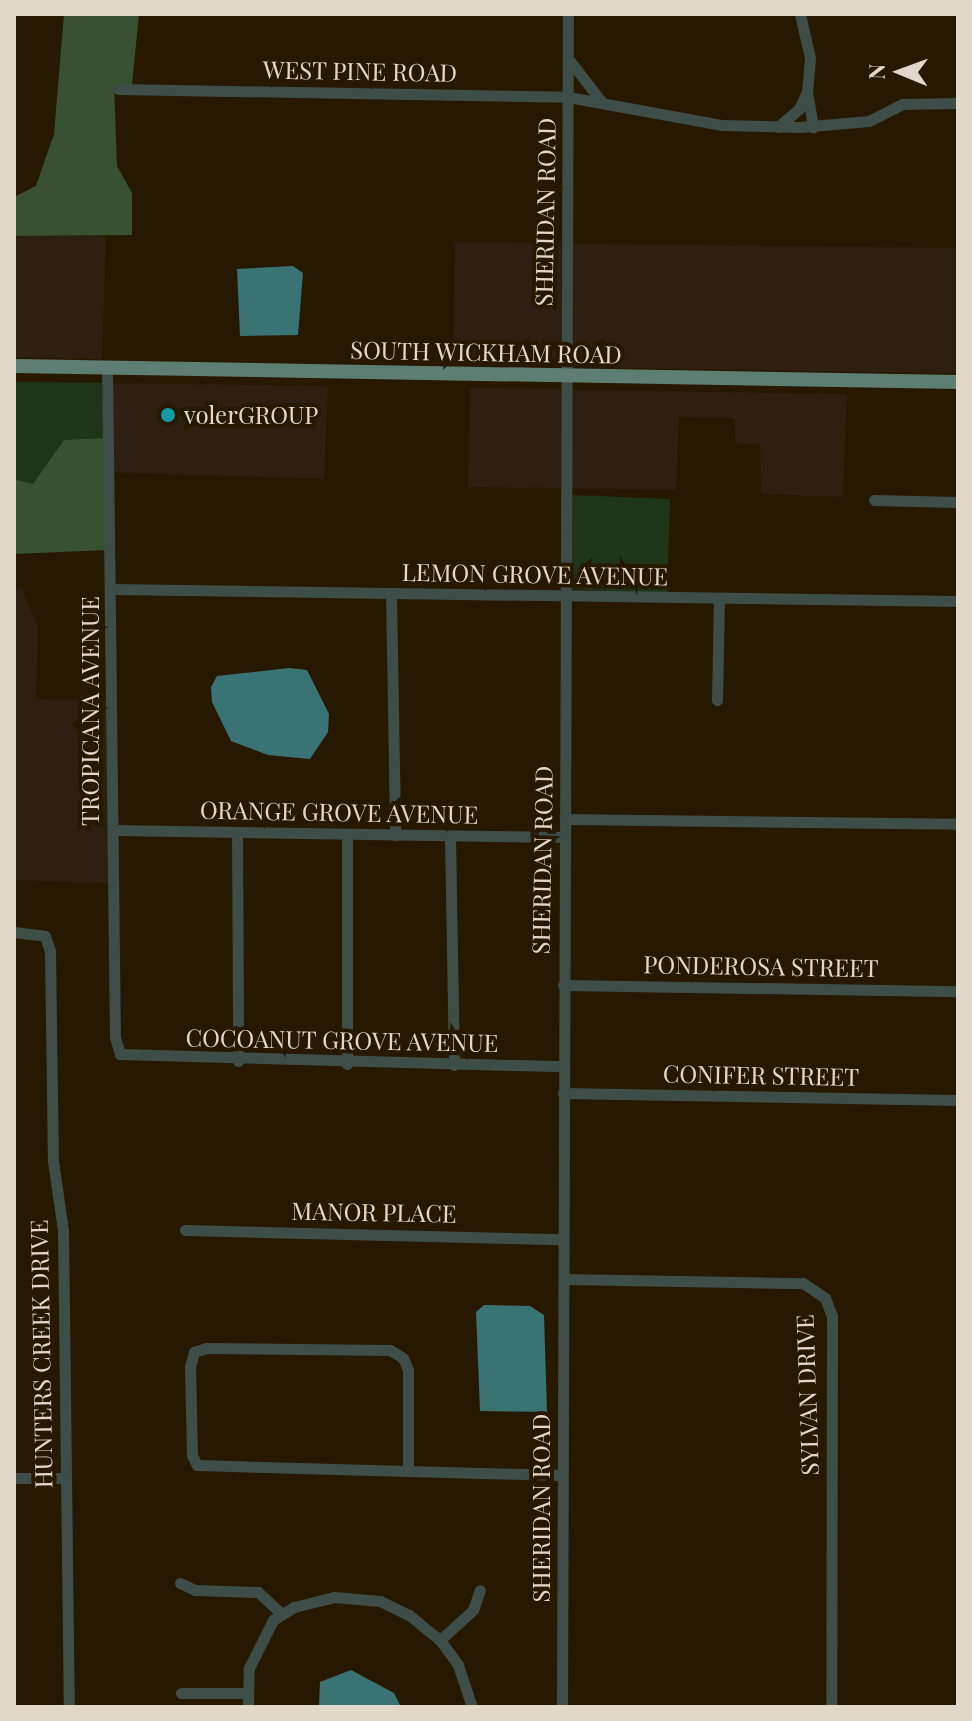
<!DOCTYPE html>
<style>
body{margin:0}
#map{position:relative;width:972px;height:1721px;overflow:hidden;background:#271900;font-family:"Playfair Display",serif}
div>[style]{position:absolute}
.commercial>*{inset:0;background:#2d2013}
.green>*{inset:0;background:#1f351a}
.forest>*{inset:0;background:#375131}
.water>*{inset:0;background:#3a7374}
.minor>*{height:11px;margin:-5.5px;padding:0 5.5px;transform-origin:5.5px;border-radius:5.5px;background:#3e4d48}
.major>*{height:14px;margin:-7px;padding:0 7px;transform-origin:7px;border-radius:7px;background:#5f7e73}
.dots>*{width:22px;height:22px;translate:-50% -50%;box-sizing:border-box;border:4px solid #271900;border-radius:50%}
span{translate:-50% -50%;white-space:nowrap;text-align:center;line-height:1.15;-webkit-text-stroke:8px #271900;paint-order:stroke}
.street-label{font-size:24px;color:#e2d8c9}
.poi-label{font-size:24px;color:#e2d8c9}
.left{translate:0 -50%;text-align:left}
.frame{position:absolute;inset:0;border:16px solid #e2d8c9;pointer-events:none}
.north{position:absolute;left:860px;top:32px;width:80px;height:80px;-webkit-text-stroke:6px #271900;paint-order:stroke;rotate:271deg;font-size:22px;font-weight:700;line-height:32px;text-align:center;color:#e2d8c9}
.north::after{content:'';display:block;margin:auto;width:28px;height:36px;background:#e2d8c9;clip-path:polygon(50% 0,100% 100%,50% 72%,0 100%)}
</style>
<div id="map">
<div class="commercial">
<i style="clip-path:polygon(14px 236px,106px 236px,102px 359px,14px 357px)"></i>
<i style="clip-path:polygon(455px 242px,561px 243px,561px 366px,453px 365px)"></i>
<i style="clip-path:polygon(570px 244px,958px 248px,958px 373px,570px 367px)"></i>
<i style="clip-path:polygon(108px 383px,328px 386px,324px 479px,107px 472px)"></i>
<i style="clip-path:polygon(470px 388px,561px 389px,561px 488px,468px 487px)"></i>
<i style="clip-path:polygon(570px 390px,847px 394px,843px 497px,761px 494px,760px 445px,736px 443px,734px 418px,679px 417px,676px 490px,570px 488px)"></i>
<i style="clip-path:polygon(22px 588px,38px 628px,36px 699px,110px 700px,109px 883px,14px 880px,14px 589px)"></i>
</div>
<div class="green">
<i style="clip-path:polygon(14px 382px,108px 383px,108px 438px,33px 484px,14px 479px)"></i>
<i style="clip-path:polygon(572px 495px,670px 499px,667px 594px,572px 589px)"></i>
</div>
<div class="forest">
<i style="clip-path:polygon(64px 14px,139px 14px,132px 85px,114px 86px,117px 166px,132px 193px,132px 235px,14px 236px,14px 197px,36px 186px,54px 134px)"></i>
<i style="clip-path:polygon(108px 438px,107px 550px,14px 554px,14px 479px,33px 484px,64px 440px)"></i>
</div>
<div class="water">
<i style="clip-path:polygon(293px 266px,303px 273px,298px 335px,240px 336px,237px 269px)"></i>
<i style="clip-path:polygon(289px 668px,307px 670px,329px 714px,328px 732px,310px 759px,268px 755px,231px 741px,212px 702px,211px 687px,217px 676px)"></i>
<i style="clip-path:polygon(484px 1305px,530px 1306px,544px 1315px,547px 1412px,480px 1411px,476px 1312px)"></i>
<i style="clip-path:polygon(351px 1670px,394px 1693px,401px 1707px,319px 1707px,320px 1682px)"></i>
</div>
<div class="minor">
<i style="left:800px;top:14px;width:45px;rotate:77.2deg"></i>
<i style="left:810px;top:58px;width:34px;rotate:95deg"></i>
<i style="left:807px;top:92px;width:36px;rotate:80deg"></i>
<i style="left:570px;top:61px;width:51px;rotate:52.2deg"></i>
<i style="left:118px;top:89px;width:450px;rotate:1deg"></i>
<i style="left:568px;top:97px;width:157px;rotate:10.3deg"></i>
<i style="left:722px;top:125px;width:78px;rotate:1.5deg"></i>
<i style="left:800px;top:127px;width:69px;rotate:-5deg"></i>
<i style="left:869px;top:121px;width:38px;rotate:-27deg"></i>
<i style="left:903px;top:104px;width:55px;rotate:-1deg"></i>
<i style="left:778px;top:127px;width:28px;rotate:-41deg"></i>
<i style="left:799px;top:109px;width:19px;rotate:-65deg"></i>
<i style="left:107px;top:367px;width:670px;rotate:89.32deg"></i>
<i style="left:115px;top:1037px;width:18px;rotate:74deg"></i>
<i style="left:120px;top:1054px;width:443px;rotate:1.6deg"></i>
<i style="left:874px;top:500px;width:84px;rotate:1.4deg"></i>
<i style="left:111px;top:589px;width:847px;rotate:0.81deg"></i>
<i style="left:391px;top:594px;width:241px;rotate:89deg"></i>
<i style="left:717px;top:700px;width:102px;rotate:-88.9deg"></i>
<i style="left:565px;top:819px;width:393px;rotate:0.7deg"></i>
<i style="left:113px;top:830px;width:451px;rotate:0.9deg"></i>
<i style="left:237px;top:832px;width:229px;rotate:89.7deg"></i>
<i style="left:347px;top:834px;width:230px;rotate:90deg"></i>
<i style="left:450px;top:836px;width:229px;rotate:89deg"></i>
<i style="left:14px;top:932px;width:31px;rotate:7deg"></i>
<i style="left:45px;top:936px;width:16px;rotate:72deg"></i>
<i style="left:50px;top:951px;width:210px;rotate:89.2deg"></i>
<i style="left:53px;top:1161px;width:70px;rotate:81.8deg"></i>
<i style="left:63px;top:1230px;width:477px;rotate:89.3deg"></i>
<i style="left:563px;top:985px;width:395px;rotate:0.9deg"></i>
<i style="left:563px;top:1093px;width:395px;rotate:1deg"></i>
<i style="left:185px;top:1230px;width:377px;rotate:1.4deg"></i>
<i style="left:565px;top:1279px;width:238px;rotate:1deg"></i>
<i style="left:803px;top:1283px;width:27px;rotate:34deg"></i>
<i style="left:825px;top:1298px;width:19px;rotate:69deg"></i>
<i style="left:832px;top:1316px;width:391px;rotate:90.1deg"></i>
<i style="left:206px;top:1348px;width:184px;rotate:0.6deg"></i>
<i style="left:390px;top:1350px;width:15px;rotate:32deg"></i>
<i style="left:403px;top:1358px;width:13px;rotate:67deg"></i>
<i style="left:408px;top:1370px;width:101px;rotate:90deg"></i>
<i style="left:408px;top:1471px;width:211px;rotate:-178.4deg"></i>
<i style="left:197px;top:1465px;width:11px;rotate:-117deg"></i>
<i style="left:192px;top:1455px;width:88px;rotate:-91.3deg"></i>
<i style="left:190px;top:1367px;width:16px;rotate:-75deg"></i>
<i style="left:194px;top:1352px;width:13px;rotate:-18deg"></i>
<i style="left:408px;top:1471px;width:154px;rotate:1.5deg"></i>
<i style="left:14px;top:1478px;width:51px"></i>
<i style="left:180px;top:1583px;width:17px;rotate:25deg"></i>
<i style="left:195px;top:1590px;width:63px;rotate:1.8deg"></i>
<i style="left:258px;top:1592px;width:33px;rotate:43deg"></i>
<i style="left:440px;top:1640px;width:45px;rotate:-42.3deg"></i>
<i style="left:473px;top:1610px;width:21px;rotate:-71deg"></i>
<i style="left:181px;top:1693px;width:67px"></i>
<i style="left:248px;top:1707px;width:39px;rotate:-89deg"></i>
<i style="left:249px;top:1668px;width:54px;rotate:-63.4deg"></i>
<i style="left:273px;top:1620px;width:25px;rotate:-32deg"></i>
<i style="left:294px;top:1607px;width:41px;rotate:-14deg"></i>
<i style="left:334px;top:1597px;width:46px;rotate:5deg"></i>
<i style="left:380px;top:1601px;width:32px;rotate:26deg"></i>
<i style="left:409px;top:1615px;width:40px;rotate:39deg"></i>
<i style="left:440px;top:1640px;width:31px;rotate:54deg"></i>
<i style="left:458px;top:1665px;width:44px;rotate:71.6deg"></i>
<i style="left:562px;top:1707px;width:1693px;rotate:-89.8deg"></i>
</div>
<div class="major">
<i style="left:14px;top:366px;width:944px;rotate:0.97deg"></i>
</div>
<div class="dots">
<i style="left:168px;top:415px;background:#0f9aa8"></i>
</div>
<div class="street-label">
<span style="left:360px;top:71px;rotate:1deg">WEST PINE ROAD</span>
<span style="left:545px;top:212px;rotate:-89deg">SHERIDAN ROAD</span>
<span style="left:486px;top:352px;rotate:1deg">SOUTH WICKHAM ROAD</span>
<span style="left:535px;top:574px;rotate:1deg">LEMON GROVE AVENUE</span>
<span style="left:90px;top:711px;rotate:-90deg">TROPICANA AVENUE</span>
<span style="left:339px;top:812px;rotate:1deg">ORANGE GROVE AVENUE</span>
<span style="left:542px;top:860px;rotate:-89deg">SHERIDAN ROAD</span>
<span style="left:761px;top:966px;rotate:1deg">PONDEROSA STREET</span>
<span style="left:342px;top:1040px;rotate:1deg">COCOANUT GROVE AVENUE</span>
<span style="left:761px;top:1075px;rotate:1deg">CONIFER STREET</span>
<span style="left:374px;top:1212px;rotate:1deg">MANOR PLACE</span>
<span style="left:41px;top:1354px;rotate:-91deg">HUNTERS CREEK DRIVE</span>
<span style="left:807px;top:1395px;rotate:-92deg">SYLVAN DRIVE</span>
<span style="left:541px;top:1508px;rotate:-90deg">SHERIDAN ROAD</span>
</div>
<div class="poi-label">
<span class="left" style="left:184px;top:415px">volerGROUP</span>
</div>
<div class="frame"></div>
<div class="north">N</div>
</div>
